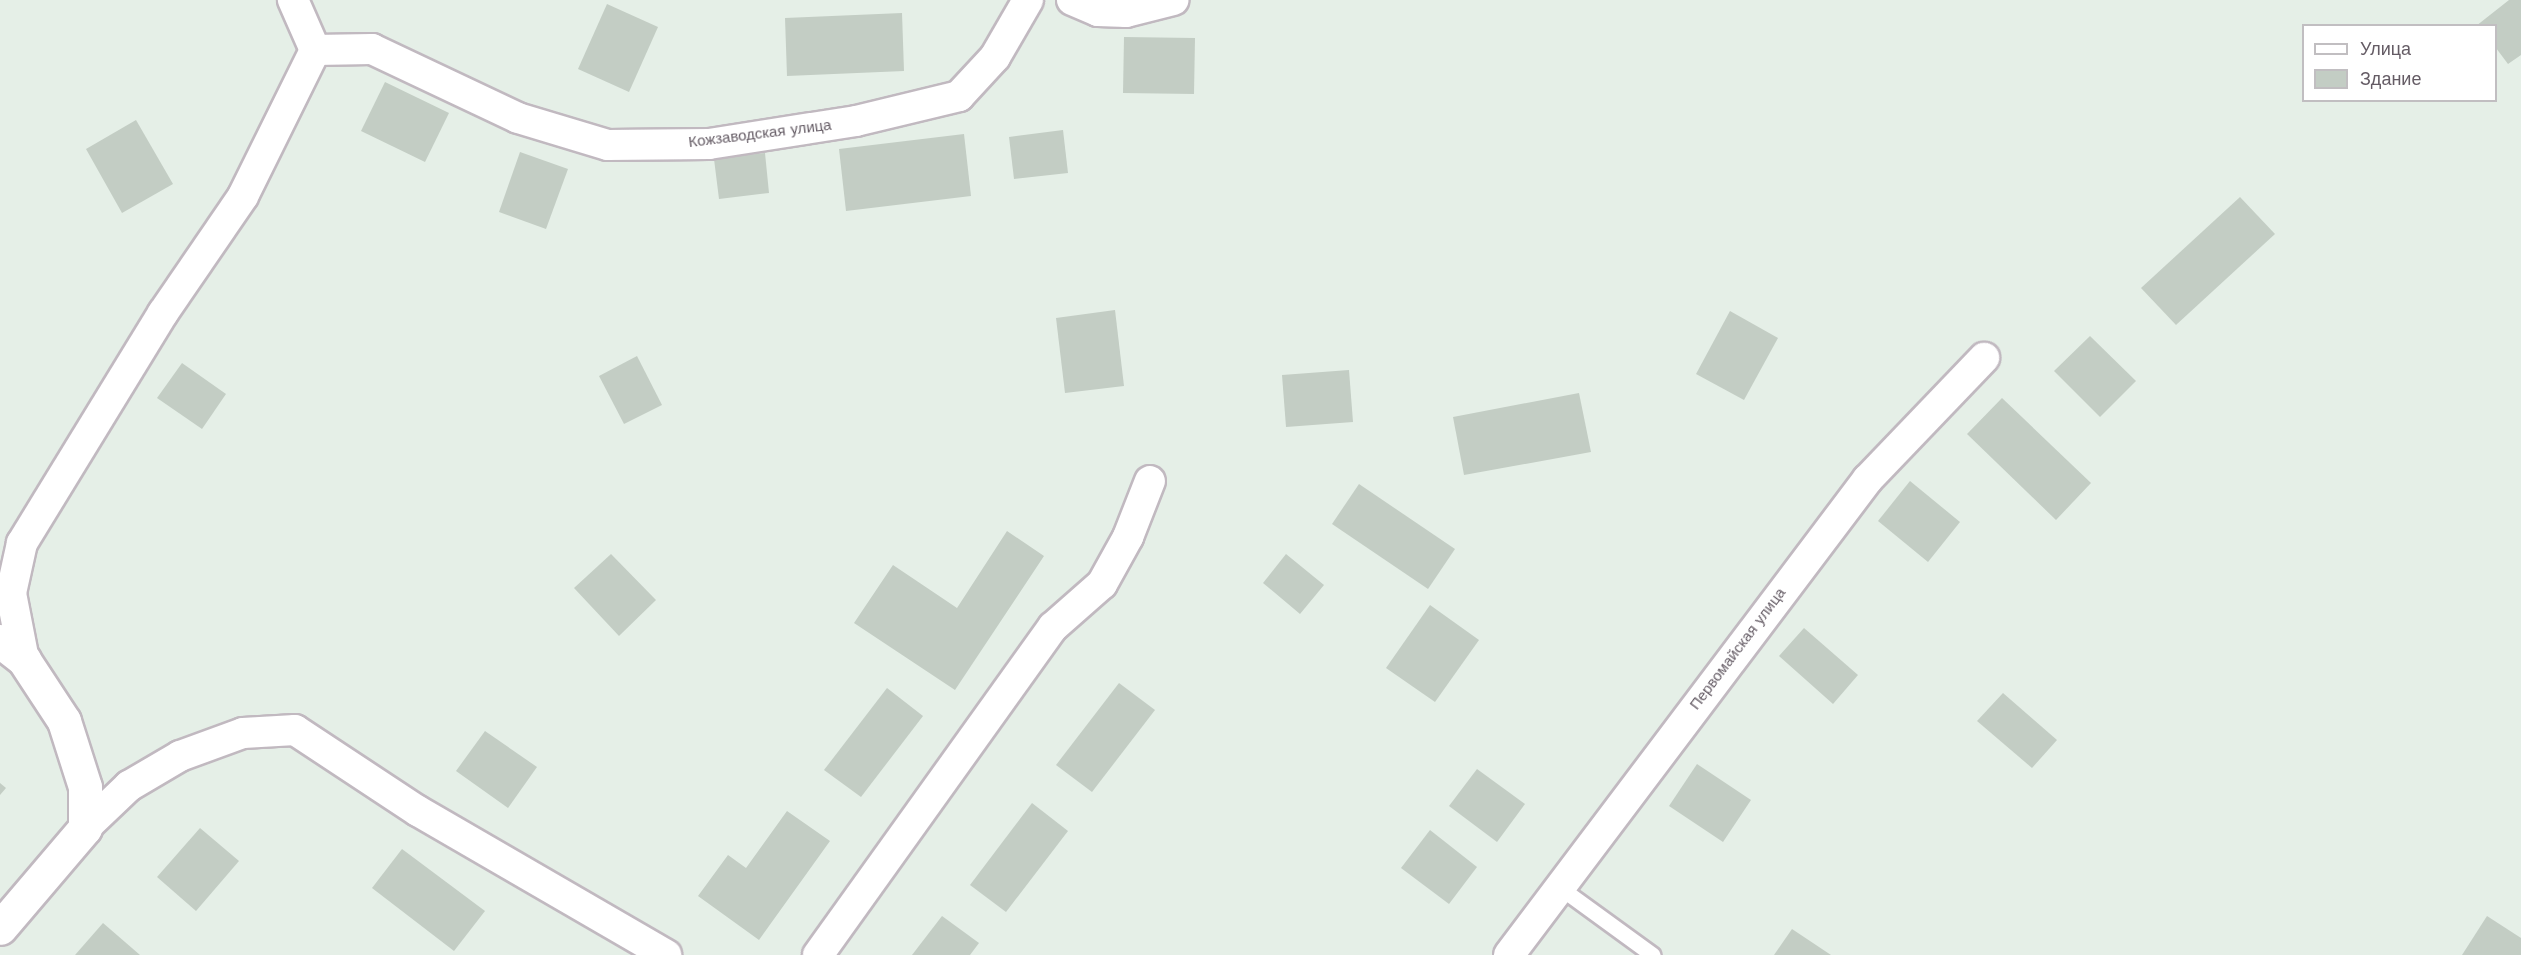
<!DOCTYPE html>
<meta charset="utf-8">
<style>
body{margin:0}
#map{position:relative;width:2521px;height:955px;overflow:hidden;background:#e5efe7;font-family:"Work Sans",sans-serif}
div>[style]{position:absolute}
.building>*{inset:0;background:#c3cdc4}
.roads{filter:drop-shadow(2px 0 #c1b9c0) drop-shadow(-2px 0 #c1b9c0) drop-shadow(0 2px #c1b9c0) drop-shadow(0 -2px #c1b9c0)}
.service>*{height:15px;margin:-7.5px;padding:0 7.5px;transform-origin:7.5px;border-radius:7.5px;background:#fff}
.minor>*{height:30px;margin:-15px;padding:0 15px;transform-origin:15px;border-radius:15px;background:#fff}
.tertiary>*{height:33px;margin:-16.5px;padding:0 16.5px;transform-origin:16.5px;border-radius:16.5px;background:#fff}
span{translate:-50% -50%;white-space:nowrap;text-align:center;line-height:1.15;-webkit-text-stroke:4.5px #fff;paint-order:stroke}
.street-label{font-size:15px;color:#655c65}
.legend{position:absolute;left:2302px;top:24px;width:195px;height:78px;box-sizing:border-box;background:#fff;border:2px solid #c1bec1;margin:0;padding:8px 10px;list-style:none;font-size:18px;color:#655c65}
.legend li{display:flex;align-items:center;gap:12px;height:30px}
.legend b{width:30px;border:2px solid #c1bec1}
</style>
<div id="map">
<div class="building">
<i style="clip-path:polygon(2509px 0,2521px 0,2521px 55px,2508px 64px,2496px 48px,2496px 26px,2476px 26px)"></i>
<i style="clip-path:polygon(607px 4px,658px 27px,629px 92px,578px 69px)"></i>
<i style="clip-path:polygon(902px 13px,904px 71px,787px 76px,785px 18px)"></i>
<i style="clip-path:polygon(1124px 37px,1195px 38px,1194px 94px,1123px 93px)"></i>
<i style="clip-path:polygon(385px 82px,449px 113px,425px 162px,361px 131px)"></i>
<i style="clip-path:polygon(136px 120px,173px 184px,122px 213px,86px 149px)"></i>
<i style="clip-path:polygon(1063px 130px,1068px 173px,1014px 179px,1009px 137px)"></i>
<i style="clip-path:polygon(964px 134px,971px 196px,846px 211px,839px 149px)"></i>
<i style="clip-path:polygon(520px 152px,568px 169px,546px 229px,499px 212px)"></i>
<i style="clip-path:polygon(765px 153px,769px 193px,719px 199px,714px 159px)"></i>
<i style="clip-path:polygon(2240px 197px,2275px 234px,2176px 325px,2141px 288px)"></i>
<i style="clip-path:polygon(1115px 310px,1124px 386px,1065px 393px,1056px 318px)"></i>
<i style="clip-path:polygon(1730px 311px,1778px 338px,1744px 400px,1696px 374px)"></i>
<i style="clip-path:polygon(2090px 336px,2136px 381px,2100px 417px,2054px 371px)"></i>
<i style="clip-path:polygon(637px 356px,662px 405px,624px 424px,599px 376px)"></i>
<i style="clip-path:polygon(182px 363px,226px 394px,202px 429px,157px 398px)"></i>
<i style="clip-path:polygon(1349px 370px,1353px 422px,1286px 427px,1282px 375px)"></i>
<i style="clip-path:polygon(1579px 393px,1591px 452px,1464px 475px,1453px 417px)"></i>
<i style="clip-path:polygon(2002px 398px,2091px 483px,2056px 520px,1967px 434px)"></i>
<i style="clip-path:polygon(1910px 481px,1960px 522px,1928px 562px,1878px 521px)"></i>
<i style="clip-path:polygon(1359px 484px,1455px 549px,1428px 589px,1332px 524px)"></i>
<i style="clip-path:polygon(1007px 531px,1044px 556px,955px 690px,854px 623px,893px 565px,957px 608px)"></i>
<i style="clip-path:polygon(611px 554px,656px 600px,619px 636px,574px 588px)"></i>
<i style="clip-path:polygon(1286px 554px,1324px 585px,1300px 614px,1263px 583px)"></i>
<i style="clip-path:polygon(1430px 605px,1479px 640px,1435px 702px,1386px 668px)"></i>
<i style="clip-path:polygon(1804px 628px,1858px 675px,1833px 704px,1779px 656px)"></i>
<i style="clip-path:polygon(1119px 683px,1155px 710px,1092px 792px,1056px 765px)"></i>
<i style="clip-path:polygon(887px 688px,923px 716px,861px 797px,824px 770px)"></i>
<i style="clip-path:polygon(2003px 693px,2057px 740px,2032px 768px,1977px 721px)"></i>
<i style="clip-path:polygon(485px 731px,537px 767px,508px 808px,456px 771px)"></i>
<i style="clip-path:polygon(1697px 764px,1751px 800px,1723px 842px,1669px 806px)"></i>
<i style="clip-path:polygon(1477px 769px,1525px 804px,1497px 842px,1449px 806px)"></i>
<i style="clip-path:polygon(0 783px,6px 788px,0 795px)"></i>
<i style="clip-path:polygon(1032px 803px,1068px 831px,1006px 912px,970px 885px)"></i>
<i style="clip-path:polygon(787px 811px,830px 841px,759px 940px,698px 896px,728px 855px,746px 868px)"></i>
<i style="clip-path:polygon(200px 828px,239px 861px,196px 911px,157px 877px)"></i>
<i style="clip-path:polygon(1430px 830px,1477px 867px,1449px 904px,1401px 868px)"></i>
<i style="clip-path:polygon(402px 849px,485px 911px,454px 951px,372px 888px)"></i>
<i style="clip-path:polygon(942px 916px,979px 943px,970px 955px,912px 955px)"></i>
<i style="clip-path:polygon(2487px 916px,2521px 938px,2521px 955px,2462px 955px)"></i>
<i style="clip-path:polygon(103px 923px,140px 955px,75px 955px)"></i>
<i style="clip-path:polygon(1792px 929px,1831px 955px,1774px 955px)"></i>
</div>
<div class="roads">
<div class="service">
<i style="left:1562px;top:889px;width:112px;rotate:36deg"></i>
</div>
<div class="minor">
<i style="left:1072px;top:0;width:28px;rotate:23deg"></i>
<i style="left:1098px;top:11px;width:28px;rotate:2deg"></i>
<i style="left:1126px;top:12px;width:49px;rotate:-14.3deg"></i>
<i style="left:315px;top:50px;width:57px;rotate:-1deg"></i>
<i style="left:372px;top:49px;width:161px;rotate:25.3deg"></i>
<i style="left:518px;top:118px;width:94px;rotate:16.7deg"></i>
<i style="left:608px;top:145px;width:101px;rotate:-0.6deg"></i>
<i style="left:709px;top:144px;width:149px;rotate:-8.9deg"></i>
<i style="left:856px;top:121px;width:106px;rotate:-13.6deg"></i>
<i style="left:959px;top:96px;width:53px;rotate:-47.3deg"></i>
<i style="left:995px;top:57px;width:66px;rotate:-59.9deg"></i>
<i style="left:24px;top:660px;width:68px;rotate:-101deg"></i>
<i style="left:11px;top:593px;width:51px;rotate:-77.6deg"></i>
<i style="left:22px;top:543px;width:270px;rotate:-58.5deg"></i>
<i style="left:163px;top:313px;width:142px;rotate:-55.6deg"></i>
<i style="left:243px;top:196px;width:163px;rotate:-63.7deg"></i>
<i style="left:315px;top:50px;width:55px;rotate:-113.7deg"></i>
<i style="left:85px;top:828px;width:61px;rotate:-43.7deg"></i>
<i style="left:129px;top:786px;width:59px;rotate:-30.5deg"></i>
<i style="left:180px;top:756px;width:67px;rotate:-20.1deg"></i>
<i style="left:243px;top:733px;width:52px;rotate:-3.3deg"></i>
<i style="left:295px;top:730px;width:147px;rotate:33.4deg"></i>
<i style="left:418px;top:811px;width:287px;rotate:30.1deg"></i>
<i style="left:818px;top:955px;width:403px;rotate:-54.4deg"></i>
<i style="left:1053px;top:627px;width:65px;rotate:-41.3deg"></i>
<i style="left:1102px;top:584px;width:54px;rotate:-61deg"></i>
<i style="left:1128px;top:537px;width:60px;rotate:-68.6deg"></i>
<i style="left:1509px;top:955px;width:596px;rotate:-52.98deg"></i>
<i style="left:1868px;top:479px;width:168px;rotate:-46.2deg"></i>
</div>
<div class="tertiary">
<i style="left:0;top:641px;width:31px;rotate:38deg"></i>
<i style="left:24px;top:660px;width:73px;rotate:56.7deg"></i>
<i style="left:64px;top:721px;width:69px;rotate:72.3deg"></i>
<i style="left:85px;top:787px;width:41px;rotate:90deg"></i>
<i style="left:85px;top:828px;width:131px;rotate:130.4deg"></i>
</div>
</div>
<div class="street-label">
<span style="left:760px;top:134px;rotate:-7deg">Кожзаводская улица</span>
<span style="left:1738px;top:649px;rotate:-53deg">Первомайская улица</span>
</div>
<ul class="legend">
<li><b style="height:8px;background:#fff"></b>Улица</li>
<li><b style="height:16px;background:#c3cdc4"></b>Здание</li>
</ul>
</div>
